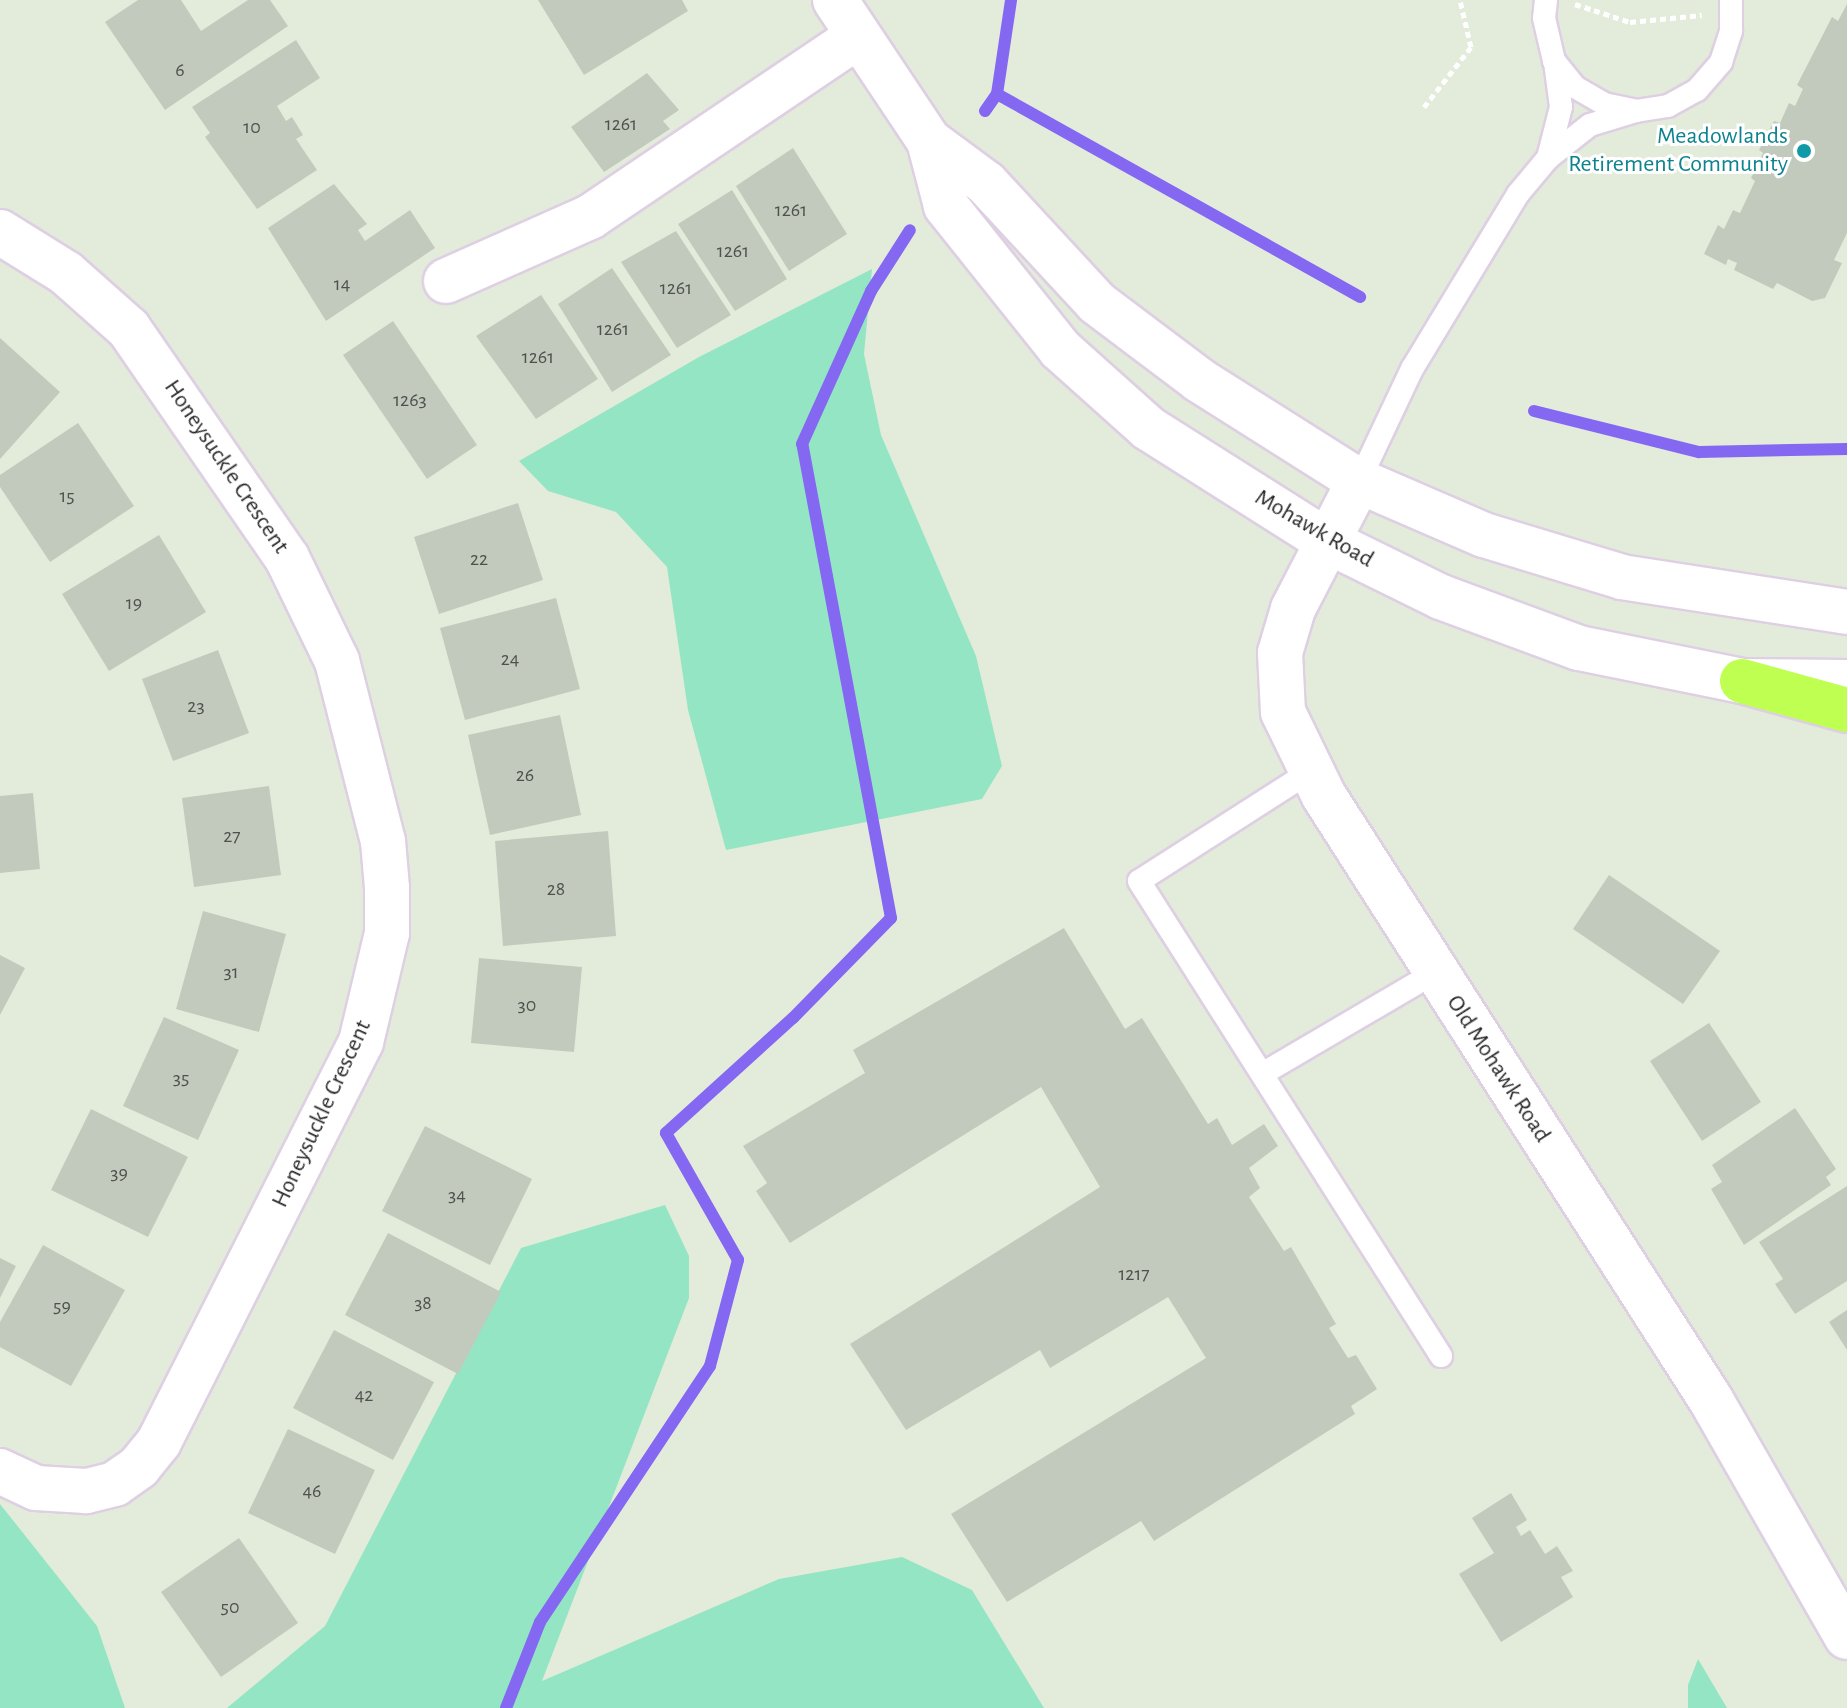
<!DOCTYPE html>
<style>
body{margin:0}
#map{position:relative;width:1847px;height:1708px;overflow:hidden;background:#e3ecda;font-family:"Alegreya Sans",sans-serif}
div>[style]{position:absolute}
.green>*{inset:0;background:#94e5c4}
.stream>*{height:12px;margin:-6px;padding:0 6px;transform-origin:6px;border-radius:6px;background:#8468f2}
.building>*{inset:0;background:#c2cabd}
.path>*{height:5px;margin-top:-2.5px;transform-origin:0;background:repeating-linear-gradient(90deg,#fff 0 6px,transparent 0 10px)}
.roads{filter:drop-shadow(2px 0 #decfe3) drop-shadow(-2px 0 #decfe3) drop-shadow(0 2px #decfe3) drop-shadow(0 -2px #decfe3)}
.lane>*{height:22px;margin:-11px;padding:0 11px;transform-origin:11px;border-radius:11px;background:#fff}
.street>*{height:44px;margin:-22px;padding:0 22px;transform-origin:22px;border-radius:22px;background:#fff}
.secondary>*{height:44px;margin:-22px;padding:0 22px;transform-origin:22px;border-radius:22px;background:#fff}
.highway>*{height:44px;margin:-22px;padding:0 22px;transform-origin:22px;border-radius:22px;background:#beff52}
.dots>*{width:22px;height:22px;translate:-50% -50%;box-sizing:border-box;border:4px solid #fff;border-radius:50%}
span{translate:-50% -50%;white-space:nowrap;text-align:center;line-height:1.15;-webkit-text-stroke:6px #fff;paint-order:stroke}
.number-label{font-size:20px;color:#4f514e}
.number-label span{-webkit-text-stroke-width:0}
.culture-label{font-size:24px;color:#0d838f}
.right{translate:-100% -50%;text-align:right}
.street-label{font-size:24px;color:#292929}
</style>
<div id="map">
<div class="green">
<i style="clip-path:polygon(872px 269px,864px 354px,881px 435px,976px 656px,1002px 766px,982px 799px,726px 850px,688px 710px,667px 567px,616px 512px,548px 491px,519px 461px,699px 357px)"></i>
<i style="clip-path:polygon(665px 1205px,689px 1256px,689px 1298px,542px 1681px,779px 1579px,902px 1557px,972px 1590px,1044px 1708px,227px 1708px,325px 1626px,521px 1248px)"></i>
<i style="clip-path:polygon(0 1504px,97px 1626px,125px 1708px,0 1708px)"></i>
<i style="clip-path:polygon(1698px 1659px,1727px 1708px,1688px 1708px,1688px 1685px)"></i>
</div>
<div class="stream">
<i style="left:997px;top:94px;width:416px;rotate:29.2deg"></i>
<i style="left:985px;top:111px;width:21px;rotate:-55deg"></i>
<i style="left:997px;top:94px;width:95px;rotate:-81.5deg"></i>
<i style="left:1534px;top:411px;width:170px;rotate:14deg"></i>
<i style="left:1699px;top:452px;width:148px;rotate:-1.2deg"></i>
<i style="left:506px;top:1708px;width:92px;rotate:-68.4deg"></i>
<i style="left:540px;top:1622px;width:307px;rotate:-56.4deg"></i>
<i style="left:710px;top:1366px;width:110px;rotate:-75.2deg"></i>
<i style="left:738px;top:1260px;width:146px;rotate:-119.6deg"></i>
<i style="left:666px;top:1133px;width:171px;rotate:-42.2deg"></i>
<i style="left:793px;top:1018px;width:140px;rotate:-45.6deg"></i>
<i style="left:891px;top:918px;width:482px;rotate:-100.6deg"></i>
<i style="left:802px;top:444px;width:168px;rotate:-65.7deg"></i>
<i style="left:871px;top:291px;width:72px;rotate:-57.4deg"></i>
</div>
<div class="building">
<i style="clip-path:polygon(138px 0,181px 0,201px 31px,248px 0,270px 0,288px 26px,165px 110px,105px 22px)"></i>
<i style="clip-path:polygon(538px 0,682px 0,688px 11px,584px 75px)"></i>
<i style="clip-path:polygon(1847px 4px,1847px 233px,1834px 260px,1842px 263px,1825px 298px,1812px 301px,1777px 283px,1773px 289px,1734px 270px,1737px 263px,1728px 259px,1726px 265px,1704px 254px,1718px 225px,1724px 229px,1733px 210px,1740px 213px,1755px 181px,1751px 178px,1763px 153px,1759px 150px,1774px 121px,1780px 123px,1789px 103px,1795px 106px,1803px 89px,1797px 85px,1832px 17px,1838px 21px)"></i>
<i style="clip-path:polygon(296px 40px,320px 78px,277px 106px,286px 121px,292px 117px,303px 135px,296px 139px,317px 170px,257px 209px,205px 137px,210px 133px,192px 107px)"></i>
<i style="clip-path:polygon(647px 73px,679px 110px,663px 121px,670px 129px,604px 172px,571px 127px)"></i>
<i style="clip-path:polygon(793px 148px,847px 234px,789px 271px,736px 186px)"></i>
<i style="clip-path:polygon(334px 184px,367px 224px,358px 230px,365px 241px,410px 210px,435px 248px,326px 321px,268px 228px)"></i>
<i style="clip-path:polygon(732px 190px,787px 279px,735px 311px,678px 224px)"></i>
<i style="clip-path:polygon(676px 231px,731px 315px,677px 348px,621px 262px)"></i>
<i style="clip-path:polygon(612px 268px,671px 355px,612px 392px,558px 304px)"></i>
<i style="clip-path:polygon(541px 295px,598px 379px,536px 419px,476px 336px)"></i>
<i style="clip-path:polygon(393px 321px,477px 445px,427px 479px,343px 355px)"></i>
<i style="clip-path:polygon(0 338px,60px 392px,0 459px)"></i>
<i style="clip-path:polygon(78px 423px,134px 506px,50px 562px,0 487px,0 475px)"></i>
<i style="clip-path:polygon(518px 503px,543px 580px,439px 614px,414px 537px)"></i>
<i style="clip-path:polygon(159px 535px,206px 612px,109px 671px,62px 594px)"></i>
<i style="clip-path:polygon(556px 598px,580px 689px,465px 720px,440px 628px)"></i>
<i style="clip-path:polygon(218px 650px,249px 733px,173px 761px,142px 679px)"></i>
<i style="clip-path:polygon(560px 715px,581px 815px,490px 835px,468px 735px)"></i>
<i style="clip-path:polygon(269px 786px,281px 875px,194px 887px,182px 798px)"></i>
<i style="clip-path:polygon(33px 793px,40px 869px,0 873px,0 796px)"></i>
<i style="clip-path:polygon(608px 831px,616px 936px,503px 946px,495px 841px)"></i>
<i style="clip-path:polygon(1609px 875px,1720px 951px,1683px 1004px,1573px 929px)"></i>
<i style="clip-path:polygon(203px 911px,286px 934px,259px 1032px,176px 1009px)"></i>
<i style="clip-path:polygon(1064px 928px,1125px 1029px,1142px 1018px,1208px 1124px,1217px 1118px,1232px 1145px,1264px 1124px,1278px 1146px,1249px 1168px,1260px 1188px,1249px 1197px,1284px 1251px,1291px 1247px,1336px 1324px,1329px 1328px,1348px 1358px,1356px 1355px,1377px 1389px,1351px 1406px,1355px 1414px,1154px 1541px,1141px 1521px,1007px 1602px,951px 1514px,1206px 1358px,1168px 1297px,1050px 1368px,1040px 1350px,906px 1430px,850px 1344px,1100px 1187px,1041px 1087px,790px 1243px,756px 1191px,767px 1183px,743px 1146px,865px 1073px,853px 1050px)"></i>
<i style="clip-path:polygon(0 955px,25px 968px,0 1015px)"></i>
<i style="clip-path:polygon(479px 958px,582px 967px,574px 1052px,471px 1043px)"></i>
<i style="clip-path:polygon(164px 1017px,239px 1050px,198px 1140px,123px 1106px)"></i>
<i style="clip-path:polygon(1709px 1023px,1761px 1102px,1702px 1141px,1650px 1061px)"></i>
<i style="clip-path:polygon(1795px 1108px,1836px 1169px,1826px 1177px,1831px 1185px,1744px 1245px,1711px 1189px,1722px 1182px,1712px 1165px)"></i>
<i style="clip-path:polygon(91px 1109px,188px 1157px,148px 1237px,51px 1190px)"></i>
<i style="clip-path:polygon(425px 1126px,532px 1179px,490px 1265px,382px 1211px)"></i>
<i style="clip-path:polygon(1847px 1186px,1847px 1281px,1795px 1314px,1775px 1284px,1783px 1279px,1759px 1242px)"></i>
<i style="clip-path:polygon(388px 1233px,501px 1292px,458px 1374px,345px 1315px)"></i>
<i style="clip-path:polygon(43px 1245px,125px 1290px,71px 1386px,0 1347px,0 1322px)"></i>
<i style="clip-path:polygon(0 1258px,16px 1266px,0 1298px)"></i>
<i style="clip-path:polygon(1847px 1310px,1847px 1350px,1829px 1322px)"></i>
<i style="clip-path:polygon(334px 1330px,434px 1382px,393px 1460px,293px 1408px)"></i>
<i style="clip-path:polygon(288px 1429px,375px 1470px,335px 1554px,248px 1513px)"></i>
<i style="clip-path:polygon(1511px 1493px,1527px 1520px,1516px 1527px,1521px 1536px,1530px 1530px,1545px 1554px,1557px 1546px,1573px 1571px,1561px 1577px,1573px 1597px,1501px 1642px,1459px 1574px,1494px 1553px,1472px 1518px)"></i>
<i style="clip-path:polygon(239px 1538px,298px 1623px,221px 1677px,161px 1592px)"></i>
</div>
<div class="path">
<i style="left:1575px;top:4px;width:58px;rotate:18.1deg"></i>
<i style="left:1630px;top:22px;width:72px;rotate:-5.6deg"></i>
<i style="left:1424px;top:107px;width:76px;rotate:-51.9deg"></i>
<i style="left:1471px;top:47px;width:48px;rotate:-103.2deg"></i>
</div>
<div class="roads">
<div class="lane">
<i style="left:1546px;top:0;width:18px;rotate:96deg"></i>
<i style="left:1544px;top:18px;width:44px;rotate:76.9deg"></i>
<i style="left:1554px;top:61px;width:33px;rotate:51deg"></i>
<i style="left:1575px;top:87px;width:34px;rotate:30deg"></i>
<i style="left:1604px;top:104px;width:33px;rotate:12deg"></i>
<i style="left:1636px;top:111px;width:32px;rotate:-9deg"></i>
<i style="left:1668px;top:106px;width:33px;rotate:-29deg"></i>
<i style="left:1697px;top:90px;width:37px;rotate:-49deg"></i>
<i style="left:1721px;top:62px;width:33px;rotate:-72deg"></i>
<i style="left:1731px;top:31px;width:31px;rotate:-90deg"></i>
<i style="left:1548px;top:158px;width:53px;rotate:-75.7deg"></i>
<i style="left:1561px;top:107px;width:45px;rotate:-97.6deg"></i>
<i style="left:1359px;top:481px;width:124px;rotate:-64.7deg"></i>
<i style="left:1412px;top:369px;width:205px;rotate:-58.8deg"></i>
<i style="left:1518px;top:194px;width:47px;rotate:-50.2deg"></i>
<i style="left:1548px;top:158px;width:53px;rotate:-38.2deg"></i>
<i style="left:1590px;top:125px;width:48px;rotate:-16.9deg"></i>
<i style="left:1311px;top:771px;width:204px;rotate:147.4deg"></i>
<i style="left:1139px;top:881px;width:563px;rotate:57.55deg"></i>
<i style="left:1262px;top:1074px;width:202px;rotate:-30.4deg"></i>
</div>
<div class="street">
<i style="left:0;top:232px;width:78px;rotate:31.8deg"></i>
<i style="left:66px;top:273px;width:84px;rotate:41.6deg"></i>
<i style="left:129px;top:329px;width:278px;rotate:55.4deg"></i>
<i style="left:287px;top:558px;width:114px;rotate:64.1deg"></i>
<i style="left:337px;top:661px;width:186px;rotate:75.7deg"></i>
<i style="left:383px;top:841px;width:47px;rotate:85.1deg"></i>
<i style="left:387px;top:888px;width:45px;rotate:90deg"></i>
<i style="left:387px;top:933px;width:112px;rotate:103.4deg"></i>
<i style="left:361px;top:1042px;width:448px;rotate:116.8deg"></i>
<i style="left:159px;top:1442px;width:32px;rotate:129deg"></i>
<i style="left:139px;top:1467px;width:29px;rotate:145deg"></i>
<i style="left:115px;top:1484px;width:30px;rotate:166deg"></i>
<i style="left:86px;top:1491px;width:50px;rotate:-176.6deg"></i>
<i style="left:36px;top:1488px;width:40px;rotate:-155deg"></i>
<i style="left:446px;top:281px;width:158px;rotate:-24deg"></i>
<i style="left:590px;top:217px;width:322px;rotate:-34deg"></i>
<i style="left:1359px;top:481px;width:144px;rotate:117.3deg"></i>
<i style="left:1293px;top:609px;width:46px;rotate:106.5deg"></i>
<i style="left:1280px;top:653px;width:59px;rotate:87.1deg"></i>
<i style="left:1283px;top:712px;width:93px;rotate:64deg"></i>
<i style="left:1324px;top:796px;width:717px;rotate:57.35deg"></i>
<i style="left:1711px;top:1400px;width:273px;rotate:60.2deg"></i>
</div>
<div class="secondary">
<i style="left:835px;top:0;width:169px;rotate:56.3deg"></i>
<i style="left:929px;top:141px;width:71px;rotate:36.4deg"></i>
<i style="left:986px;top:183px;width:163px;rotate:47.2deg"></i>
<i style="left:1097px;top:303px;width:128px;rotate:37deg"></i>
<i style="left:1199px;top:380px;width:189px;rotate:32.3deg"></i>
<i style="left:1359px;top:481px;width:136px;rotate:23.4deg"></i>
<i style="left:1484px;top:535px;width:144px;rotate:16.9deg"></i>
<i style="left:1622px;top:577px;width:228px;rotate:8.8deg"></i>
<i style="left:929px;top:141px;width:67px;rotate:75.3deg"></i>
<i style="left:946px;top:206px;width:183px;rotate:51.4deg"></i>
<i style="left:1060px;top:349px;width:118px;rotate:41.9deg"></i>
<i style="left:1148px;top:428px;width:212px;rotate:32.3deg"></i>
<i style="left:1327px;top:541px;width:127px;rotate:26.2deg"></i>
<i style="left:1441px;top:597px;width:147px;rotate:20.3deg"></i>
<i style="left:1579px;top:648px;width:166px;rotate:11.4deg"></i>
<i style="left:1742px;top:681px;width:105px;rotate:0.5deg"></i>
</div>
<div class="highway">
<i style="left:1742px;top:681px;width:109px;rotate:15.4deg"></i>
</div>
</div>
<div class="dots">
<i style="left:1804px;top:151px;background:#0f9aa8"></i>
</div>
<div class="number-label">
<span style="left:180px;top:70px">6</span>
<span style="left:621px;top:124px">1261</span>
<span style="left:252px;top:127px">10</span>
<span style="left:791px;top:210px">1261</span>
<span style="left:733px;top:251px">1261</span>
<span style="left:342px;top:284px">14</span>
<span style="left:676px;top:288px">1261</span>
<span style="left:613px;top:329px">1261</span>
<span style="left:538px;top:357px">1261</span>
<span style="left:410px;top:400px">1263</span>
<span style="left:67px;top:496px">15</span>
<span style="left:479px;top:559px">22</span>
<span style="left:134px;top:603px">19</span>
<span style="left:510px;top:659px">24</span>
<span style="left:196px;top:706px">23</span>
<span style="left:525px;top:775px">26</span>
<span style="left:232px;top:836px">27</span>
<span style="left:556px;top:889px">28</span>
<span style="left:231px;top:972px">31</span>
<span style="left:527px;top:1005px">30</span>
<span style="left:181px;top:1078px">35</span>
<span style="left:119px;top:1173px">39</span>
<span style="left:457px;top:1195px">34</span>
<span style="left:1134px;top:1274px">1217</span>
<span style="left:423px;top:1303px">38</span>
<span style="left:62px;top:1306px">59</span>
<span style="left:364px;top:1395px">42</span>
<span style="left:312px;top:1491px">46</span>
<span style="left:230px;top:1607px">50</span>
</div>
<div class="culture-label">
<span class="right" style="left:1788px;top:151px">Meadowlands<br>Retirement Community</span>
</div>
<div class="street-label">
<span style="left:226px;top:467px;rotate:56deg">Honeysuckle Crescent</span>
<span style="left:1314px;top:529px;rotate:30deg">Mohawk Road</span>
<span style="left:1498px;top:1069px;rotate:57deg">Old Mohawk Road</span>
<span style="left:322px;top:1114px;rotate:-65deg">Honeysuckle Crescent</span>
</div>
</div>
